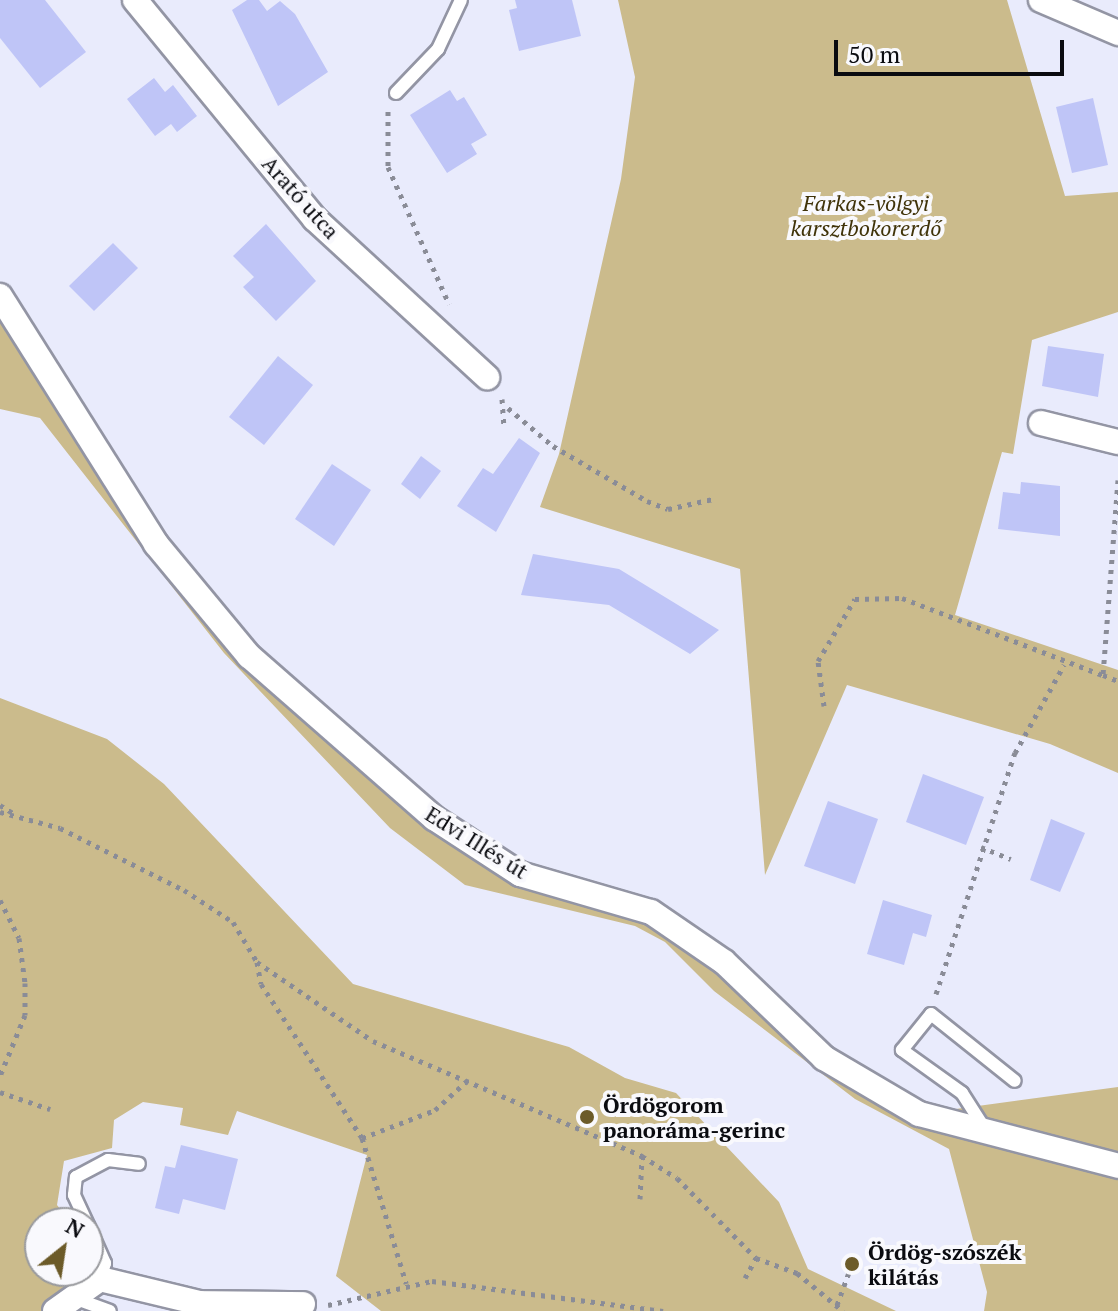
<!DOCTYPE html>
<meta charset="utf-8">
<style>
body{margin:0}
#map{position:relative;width:1118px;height:1311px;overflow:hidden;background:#e9ebfc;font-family:"PT Serif",serif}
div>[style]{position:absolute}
.green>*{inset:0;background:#cbbb8c}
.building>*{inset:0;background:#bfc5f7}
.path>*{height:5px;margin-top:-2.5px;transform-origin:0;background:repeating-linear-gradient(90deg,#8a8c97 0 4px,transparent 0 10px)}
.roads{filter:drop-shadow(2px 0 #9395a4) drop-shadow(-2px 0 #9395a4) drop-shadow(0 2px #9395a4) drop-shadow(0 -2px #9395a4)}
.lane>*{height:12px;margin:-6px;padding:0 6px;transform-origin:6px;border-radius:6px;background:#fff}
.street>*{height:24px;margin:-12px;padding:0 12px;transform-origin:12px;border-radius:12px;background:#fff}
.dots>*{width:22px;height:22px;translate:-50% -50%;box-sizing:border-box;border:4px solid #f9f9fd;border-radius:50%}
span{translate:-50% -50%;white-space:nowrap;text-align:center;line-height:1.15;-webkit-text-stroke:8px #f9f9fd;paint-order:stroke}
.street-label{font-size:22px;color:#0a0b10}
.park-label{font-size:22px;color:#403309;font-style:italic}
.poi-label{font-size:22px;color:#0a0b10;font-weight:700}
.left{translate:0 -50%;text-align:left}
.north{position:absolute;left:24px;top:1207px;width:80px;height:80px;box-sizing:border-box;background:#f9f9fd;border:2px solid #999a9e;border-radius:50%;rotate:30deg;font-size:22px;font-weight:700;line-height:32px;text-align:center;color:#0a0b10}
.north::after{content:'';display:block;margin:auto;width:28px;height:36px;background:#6c5b29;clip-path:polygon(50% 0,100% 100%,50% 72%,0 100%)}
.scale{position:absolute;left:834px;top:40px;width:230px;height:36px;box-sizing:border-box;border:4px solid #0a0b10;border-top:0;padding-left:10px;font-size:24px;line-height:28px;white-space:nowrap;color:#0a0b10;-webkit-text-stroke:6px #f9f9fd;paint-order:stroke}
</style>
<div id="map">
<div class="green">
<i style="clip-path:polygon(618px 0,1007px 0,1065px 196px,1118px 192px,1118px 312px,1032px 340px,1013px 454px,1002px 452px,955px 615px,1118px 670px,1118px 773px,1050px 744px,847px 685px,765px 875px,740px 569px,540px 507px,559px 454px,621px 179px,635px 77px)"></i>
<i style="clip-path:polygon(0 296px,249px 656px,520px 874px,651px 912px,824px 1058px,919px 1114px,1118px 1087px,1118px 1311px,984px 1311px,987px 1292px,949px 1149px,855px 1099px,714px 991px,665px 942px,635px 926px,465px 885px,390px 828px,224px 653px,40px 418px,0 409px)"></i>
<i style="clip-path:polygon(0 698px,107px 739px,164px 784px,353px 984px,569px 1047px,625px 1078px,676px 1093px,779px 1202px,808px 1269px,896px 1311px,381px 1311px,336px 1276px,367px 1155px,237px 1111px,228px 1135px,180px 1125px,183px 1108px,143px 1102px,114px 1120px,112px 1148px,64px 1161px,57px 1205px,71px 1223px,40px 1223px,40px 1271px,79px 1271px,72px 1311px,0 1311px)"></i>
</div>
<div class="building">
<i style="clip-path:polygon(0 0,45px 0,86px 52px,40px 88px,0 38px)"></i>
<i style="clip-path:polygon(247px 0,259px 0,267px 11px,280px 1px,295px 14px,328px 72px,278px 106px,232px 10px)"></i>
<i style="clip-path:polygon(515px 0,572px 0,581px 36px,519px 51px,509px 10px,517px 8px)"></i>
<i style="clip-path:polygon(154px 78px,165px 92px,173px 85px,197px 116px,177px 132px,171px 124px,155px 136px,127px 99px)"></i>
<i style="clip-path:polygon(450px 90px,457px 101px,464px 97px,487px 135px,471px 144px,477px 154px,447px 173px,410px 115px)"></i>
<i style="clip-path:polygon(1093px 98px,1108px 165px,1072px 173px,1056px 107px)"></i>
<i style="clip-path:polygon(266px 224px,316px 281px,276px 321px,243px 287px,254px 277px,233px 256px)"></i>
<i style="clip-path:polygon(113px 243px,138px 268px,94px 311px,69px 286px)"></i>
<i style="clip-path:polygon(1048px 346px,1104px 354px,1098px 397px,1042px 386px)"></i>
<i style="clip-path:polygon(278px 356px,313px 385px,264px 445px,229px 417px)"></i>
<i style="clip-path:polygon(519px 438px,540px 453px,496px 532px,457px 506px,483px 468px,493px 474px)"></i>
<i style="clip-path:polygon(421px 456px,441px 471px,420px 499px,401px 484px)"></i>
<i style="clip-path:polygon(332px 464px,371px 490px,334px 546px,295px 519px)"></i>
<i style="clip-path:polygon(1021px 482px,1060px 486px,1060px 536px,998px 529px,1003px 492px,1020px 494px)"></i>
<i style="clip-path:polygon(533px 554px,619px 569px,719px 630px,690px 654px,609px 605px,521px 595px)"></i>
<i style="clip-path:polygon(923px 774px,984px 797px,966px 845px,906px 822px)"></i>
<i style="clip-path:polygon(828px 801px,878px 819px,855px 884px,804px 866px)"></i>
<i style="clip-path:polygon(1051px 819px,1085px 833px,1060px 892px,1030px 880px)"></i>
<i style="clip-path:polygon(883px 900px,932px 915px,926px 937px,913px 933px,904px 965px,867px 954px)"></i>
<i style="clip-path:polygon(181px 1145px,238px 1159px,225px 1210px,183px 1199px,179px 1214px,155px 1208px,165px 1166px,175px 1168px)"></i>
</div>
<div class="path">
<i style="left:388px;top:111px;width:56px;rotate:90deg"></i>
<i style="left:388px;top:167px;width:150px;rotate:66deg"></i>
<i style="left:502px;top:399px;width:29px;rotate:86deg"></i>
<i style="left:508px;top:408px;width:59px;rotate:40.2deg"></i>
<i style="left:553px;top:446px;width:109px;rotate:30.3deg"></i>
<i style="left:647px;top:501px;width:22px;rotate:21deg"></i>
<i style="left:668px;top:509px;width:46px;rotate:-12.5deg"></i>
<i style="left:1118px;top:480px;width:196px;rotate:94.4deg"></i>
<i style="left:1103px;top:675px;width:16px;rotate:22deg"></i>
<i style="left:824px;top:706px;width:45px;rotate:-97.6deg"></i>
<i style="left:818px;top:661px;width:72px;rotate:-59.2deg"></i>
<i style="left:855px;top:599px;width:47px;rotate:-1.2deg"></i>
<i style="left:902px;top:598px;width:215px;rotate:21deg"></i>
<i style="left:0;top:805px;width:15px;rotate:32deg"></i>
<i style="left:0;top:812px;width:62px;rotate:14.9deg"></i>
<i style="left:60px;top:828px;width:139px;rotate:26.6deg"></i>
<i style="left:184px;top:890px;width:59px;rotate:33.1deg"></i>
<i style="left:233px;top:922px;width:47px;rotate:59deg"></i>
<i style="left:257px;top:962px;width:140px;rotate:34.3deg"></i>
<i style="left:373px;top:1041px;width:293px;rotate:23.1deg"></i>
<i style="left:642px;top:1156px;width:41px;rotate:32.2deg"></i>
<i style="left:677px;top:1178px;width:112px;rotate:45.4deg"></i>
<i style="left:756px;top:1258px;width:44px;rotate:20.1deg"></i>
<i style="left:797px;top:1273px;width:60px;rotate:39.6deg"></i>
<i style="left:981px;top:847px;width:32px;rotate:22deg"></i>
<i style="left:0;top:900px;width:42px;rotate:63.4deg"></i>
<i style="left:19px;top:938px;width:45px;rotate:82.4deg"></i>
<i style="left:25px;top:983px;width:32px;rotate:90deg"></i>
<i style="left:25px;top:1015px;width:66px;rotate:112.3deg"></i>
<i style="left:257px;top:962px;width:22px;rotate:80deg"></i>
<i style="left:261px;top:984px;width:184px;rotate:56.7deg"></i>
<i style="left:362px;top:1138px;width:152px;rotate:73.1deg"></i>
<i style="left:936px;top:994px;width:254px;rotate:-71.9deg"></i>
<i style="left:1015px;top:753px;width:101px;rotate:-60.9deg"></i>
<i style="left:0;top:1092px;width:53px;rotate:18.8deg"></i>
<i style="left:362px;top:1138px;width:78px;rotate:-21deg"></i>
<i style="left:435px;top:1110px;width:45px;rotate:-42.3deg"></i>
<i style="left:640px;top:1199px;width:43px;rotate:-87.3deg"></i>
<i style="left:745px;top:1278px;width:23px;rotate:-61deg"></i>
<i style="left:328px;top:1305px;width:107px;rotate:-13deg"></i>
<i style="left:432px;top:1281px;width:233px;rotate:7.4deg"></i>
<i style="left:837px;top:1305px;width:44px;rotate:-69.9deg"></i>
</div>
<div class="roads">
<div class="lane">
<i style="left:396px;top:93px;width:61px;rotate:-46.3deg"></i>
<i style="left:438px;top:49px;width:54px;rotate:-64.9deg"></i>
<i style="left:985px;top:1129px;width:43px;rotate:-122.6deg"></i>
<i style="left:962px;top:1093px;width:74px;rotate:-144.4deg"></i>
<i style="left:902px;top:1050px;width:46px;rotate:-51.1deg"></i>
<i style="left:931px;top:1014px;width:107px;rotate:38.6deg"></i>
<i style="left:87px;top:1223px;width:31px;rotate:-115deg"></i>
<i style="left:74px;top:1195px;width:18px;rotate:-84deg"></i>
<i style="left:76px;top:1177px;width:36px;rotate:-28deg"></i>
<i style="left:108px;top:1160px;width:31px;rotate:7deg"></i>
<i style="left:88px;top:1225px;width:42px;rotate:65.9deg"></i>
<i style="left:105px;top:1263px;width:17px;rotate:107deg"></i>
<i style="left:74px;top:1298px;width:38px;rotate:20deg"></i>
</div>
<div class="street">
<i style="left:135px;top:0;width:283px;rotate:50.6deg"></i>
<i style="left:315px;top:219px;width:234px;rotate:42.6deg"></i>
<i style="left:1041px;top:0;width:84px;rotate:23.2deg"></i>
<i style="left:0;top:296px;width:293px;rotate:57.8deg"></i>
<i style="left:156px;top:544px;width:146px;rotate:50.3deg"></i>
<i style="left:249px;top:656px;width:246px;rotate:41.2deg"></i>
<i style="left:434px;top:818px;width:103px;rotate:33.1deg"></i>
<i style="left:520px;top:874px;width:136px;rotate:16.2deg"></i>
<i style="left:651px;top:912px;width:88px;rotate:34.4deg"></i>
<i style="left:724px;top:962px;width:139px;rotate:43.8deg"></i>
<i style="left:824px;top:1058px;width:110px;rotate:30.5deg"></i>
<i style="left:919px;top:1114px;width:206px;rotate:14.6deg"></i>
<i style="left:1041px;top:423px;width:79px;rotate:13.9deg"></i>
<i style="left:55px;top:1311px;width:55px;rotate:-35.4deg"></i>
<i style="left:100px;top:1279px;width:103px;rotate:13.5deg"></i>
<i style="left:200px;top:1303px;width:103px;rotate:0.6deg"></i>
</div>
</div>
<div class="dots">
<i style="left:587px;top:1117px;background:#6c5b29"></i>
<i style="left:852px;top:1264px;background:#6c5b29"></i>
</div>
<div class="street-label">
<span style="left:301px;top:197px;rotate:48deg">Arató utca</span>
<span style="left:477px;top:842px;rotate:32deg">Edvi Illés út</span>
</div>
<div class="park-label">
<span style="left:866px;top:215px">Farkas-völgyi<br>karsztbokorerdő</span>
</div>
<div class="poi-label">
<span class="left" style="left:603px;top:1117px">Ördögorom<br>panoráma-gerinc</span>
<span class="left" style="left:868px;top:1264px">Ördög-szószék<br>kilátás</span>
</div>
<div class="north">N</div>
<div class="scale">50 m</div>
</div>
